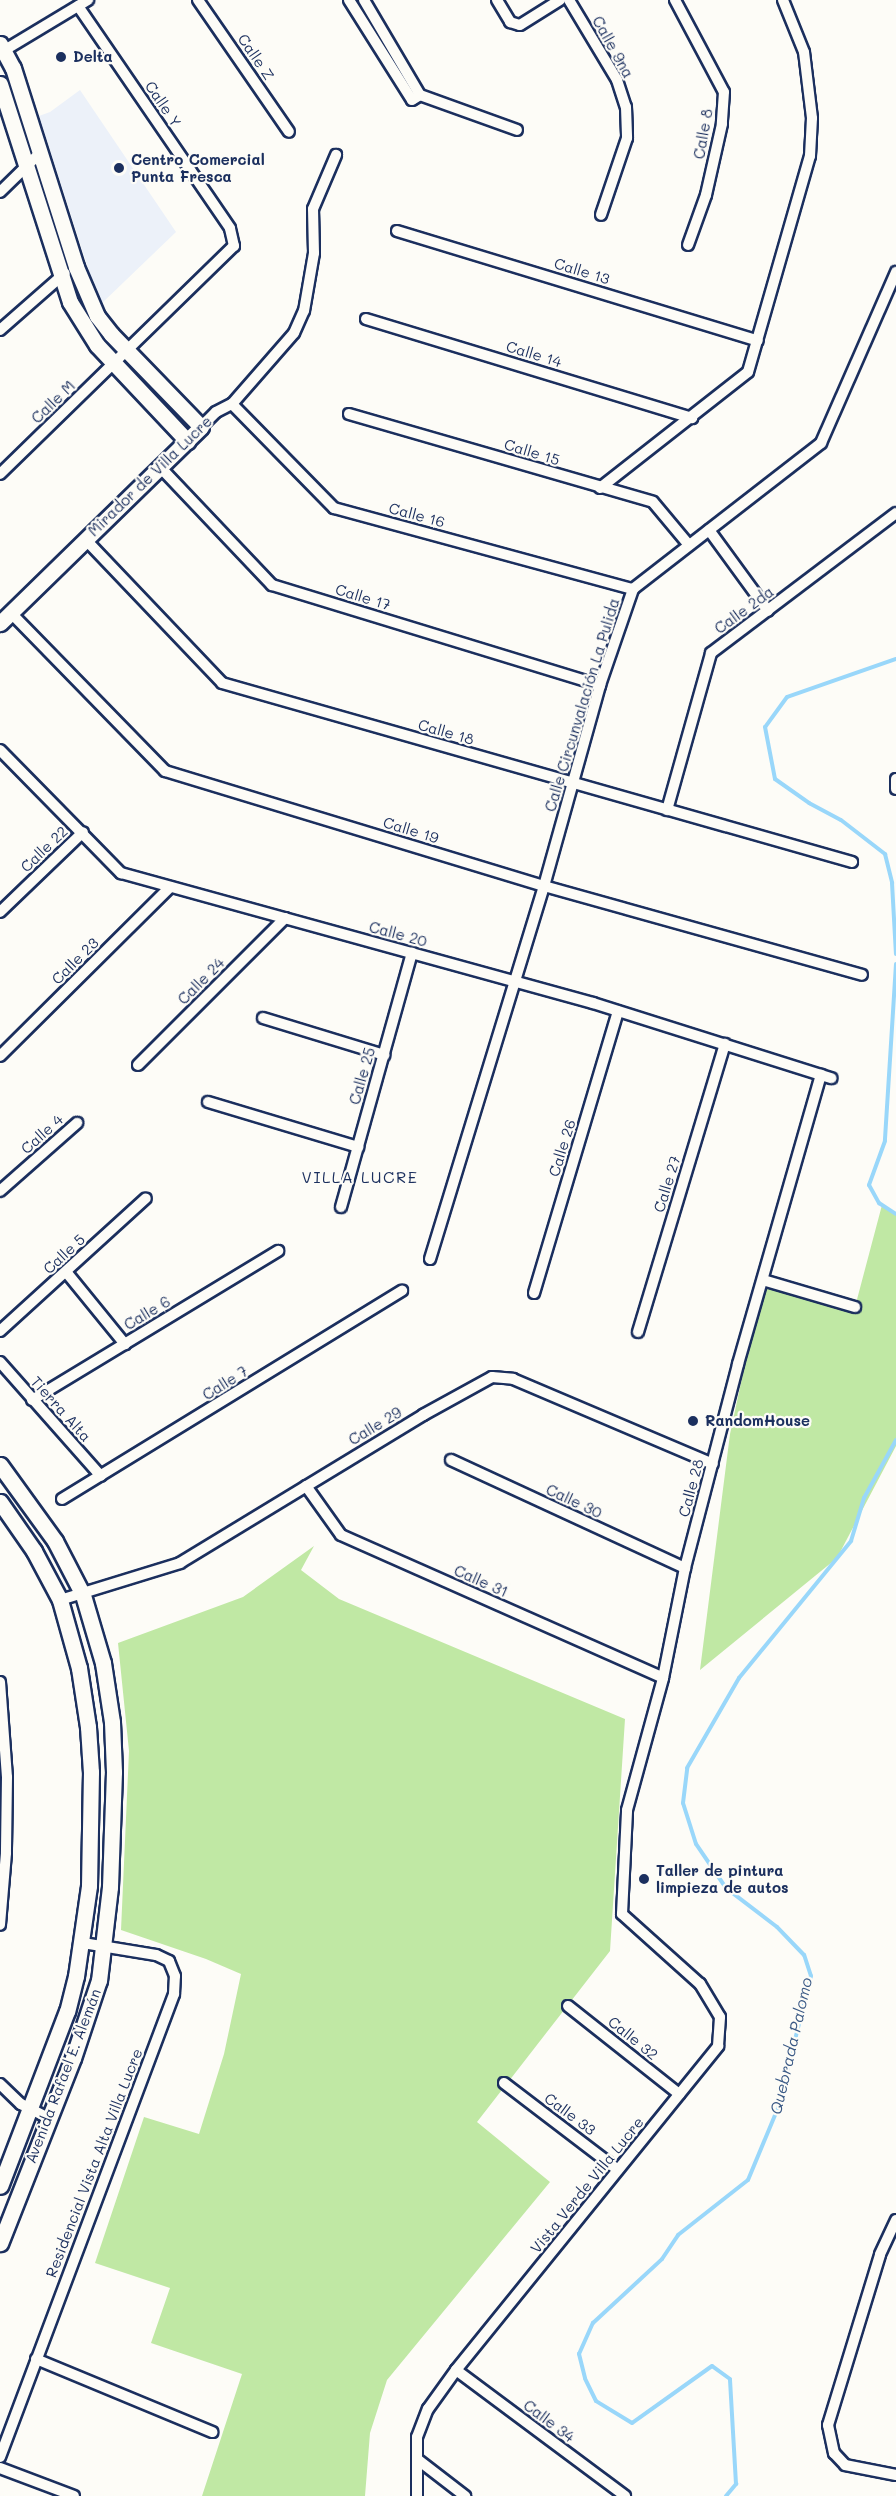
<!DOCTYPE html>
<meta charset="utf-8">
<style>
body{margin:0}
#map{position:relative;width:896px;height:2496px;overflow:hidden;background:#fdfcf7;font-family:Mali,sans-serif}
div>[style]{position:absolute}
.built>*{inset:0;background:#ecf1f9}
.green>*{inset:0;background:#c0e8a4}
.stream>*{height:4px;margin:-2px;padding:0 2px;transform-origin:2px;border-radius:2px;background:#99d7fa}
.roads{filter:drop-shadow(2px 0 #1b2f5e) drop-shadow(-2px 0 #1b2f5e) drop-shadow(0 2px #1b2f5e) drop-shadow(0 -2px #1b2f5e)}
.street>*{height:10px;margin:-5px;padding:0 5px;transform-origin:5px;border-radius:5px;background:#fdfcf7}
.secondary>*{height:15px;margin:-7.5px;padding:0 7.5px;transform-origin:7.5px;border-radius:7.5px;background:#fdfcf7}
.dots>*{width:16px;height:16px;translate:-50% -50%;box-sizing:border-box;border:3px solid #fdfcf7;border-radius:50%}
span{translate:-50% -50%;white-space:nowrap;text-align:center;line-height:1.15;-webkit-text-stroke:4.5px #fdfcf7;paint-order:stroke}
.street-label{font-size:15px;color:#1b2f5e}
.poi-label{font-size:15px;color:#1b2f5e;font-weight:700}
.left{translate:0 -50%;text-align:left}
.neighbourhood-label{font-size:16px;color:#1b2f5e;letter-spacing:1.5px}
.water-label{font-size:16px;color:#3a5985;font-style:italic}
</style>
<div id="map">
<div class="built">
<i style="clip-path:polygon(80px 90px,176px 232px,100px 305px,39px 116px,50px 112px)"></i>
</div>
<div class="green">
<i style="clip-path:polygon(882px 1205px,896px 1214px,896px 1446px,837px 1558px,700px 1670px,730px 1434px,763px 1280px,855px 1307px)"></i>
<i style="clip-path:polygon(314px 1546px,301px 1570px,339px 1599px,625px 1719px,610px 1951px,477px 2122px,550px 2182px,387px 2380px,370px 2433px,365px 2496px,202px 2496px,242px 2374px,151px 2343px,170px 2288px,95px 2263px,144px 2117px,199px 2134px,224px 2054px,241px 1974px,206px 1959px,121px 1930px,129px 1751px,118px 1643px,243px 1597px)"></i>
</div>
<div class="stream">
<i style="left:896px;top:659px;width:115px;rotate:160.8deg"></i>
<i style="left:787px;top:697px;width:37px;rotate:126deg"></i>
<i style="left:765px;top:727px;width:53px;rotate:79.1deg"></i>
<i style="left:775px;top:779px;width:42px;rotate:35.2deg"></i>
<i style="left:809px;top:803px;width:36px;rotate:28deg"></i>
<i style="left:841px;top:820px;width:56px;rotate:37.7deg"></i>
<i style="left:885px;top:854px;width:30px;rotate:76deg"></i>
<i style="left:892px;top:883px;width:71px;rotate:86.8deg"></i>
<i style="left:896px;top:964px;width:177px;rotate:93.6deg"></i>
<i style="left:885px;top:1141px;width:47px;rotate:110deg"></i>
<i style="left:869px;top:1185px;width:21px;rotate:61deg"></i>
<i style="left:879px;top:1203px;width:20px;rotate:33deg"></i>
<i style="left:726px;top:2496px;width:16px;rotate:-50deg"></i>
<i style="left:736px;top:2484px;width:105px;rotate:-93.3deg"></i>
<i style="left:730px;top:2379px;width:22px;rotate:-144deg"></i>
<i style="left:712px;top:2366px;width:98px;rotate:144.5deg"></i>
<i style="left:632px;top:2423px;width:42px;rotate:-148.6deg"></i>
<i style="left:596px;top:2401px;width:25px;rotate:-116deg"></i>
<i style="left:585px;top:2378px;width:25px;rotate:-104deg"></i>
<i style="left:579px;top:2354px;width:34px;rotate:-66deg"></i>
<i style="left:593px;top:2323px;width:94px;rotate:-42.8deg"></i>
<i style="left:662px;top:2259px;width:29px;rotate:-56deg"></i>
<i style="left:678px;top:2235px;width:89px;rotate:-38.2deg"></i>
<i style="left:748px;top:2180px;width:78px;rotate:-67.4deg"></i>
<i style="left:778px;top:2108px;width:136px;rotate:-76deg"></i>
<i style="left:811px;top:1976px;width:22px;rotate:-108deg"></i>
<i style="left:804px;top:1955px;width:39px;rotate:-134deg"></i>
<i style="left:777px;top:1927px;width:64px;rotate:-142.6deg"></i>
<i style="left:726px;top:1888px;width:53px;rotate:-124.3deg"></i>
<i style="left:696px;top:1844px;width:43px;rotate:-107.6deg"></i>
<i style="left:683px;top:1803px;width:35px;rotate:-83deg"></i>
<i style="left:687px;top:1768px;width:104px;rotate:-60deg"></i>
<i style="left:739px;top:1678px;width:177px;rotate:-50.7deg"></i>
<i style="left:851px;top:1541px;width:45px;rotate:-73.2deg"></i>
<i style="left:864px;top:1498px;width:66px;rotate:-61.1deg"></i>
</div>
<div class="roads">
<div class="street">
<i style="left:198px;top:0;width:160px;rotate:55.4deg"></i>
<i style="left:349px;top:0;width:118px;rotate:57.8deg"></i>
<i style="left:412px;top:100px;width:9px;rotate:-32deg"></i>
<i style="left:364px;top:0;width:110px;rotate:59.5deg"></i>
<i style="left:420px;top:95px;width:103px;rotate:19.8deg"></i>
<i style="left:497px;top:0;width:26px;rotate:59deg"></i>
<i style="left:510px;top:22px;width:10px;rotate:17deg"></i>
<i style="left:520px;top:25px;width:47px;rotate:-32deg"></i>
<i style="left:569px;top:0;width:93px;rotate:59deg"></i>
<i style="left:617px;top:80px;width:28px;rotate:72deg"></i>
<i style="left:626px;top:107px;width:31px;rotate:88deg"></i>
<i style="left:627px;top:138px;width:81px;rotate:108.7deg"></i>
<i style="left:675px;top:0;width:104px;rotate:62deg"></i>
<i style="left:724px;top:92px;width:32px;rotate:94deg"></i>
<i style="left:722px;top:124px;width:73px;rotate:102.7deg"></i>
<i style="left:706px;top:195px;width:53px;rotate:109.8deg"></i>
<i style="left:0;top:53px;width:103px;rotate:-31.1deg"></i>
<i style="left:0;top:192px;width:56px;rotate:-44.3deg"></i>
<i style="left:397px;top:231px;width:377px;rotate:16.9deg"></i>
<i style="left:366px;top:319px;width:341px;rotate:16.9deg"></i>
<i style="left:0;top:330px;width:86px;rotate:-41.2deg"></i>
<i style="left:232px;top:404px;width:146px;rotate:45.6deg"></i>
<i style="left:334px;top:508px;width:310px;rotate:15.2deg"></i>
<i style="left:349px;top:414px;width:316px;rotate:16.1deg"></i>
<i style="left:653px;top:502px;width:56px;rotate:50.1deg"></i>
<i style="left:201px;top:427px;width:21px;rotate:-45deg"></i>
<i style="left:216px;top:412px;width:18px;rotate:-27deg"></i>
<i style="left:232px;top:404px;width:94px;rotate:-48.9deg"></i>
<i style="left:294px;top:333px;width:24px;rotate:-66deg"></i>
<i style="left:304px;top:311px;width:59px;rotate:-80.2deg"></i>
<i style="left:314px;top:253px;width:44px;rotate:-91.3deg"></i>
<i style="left:313px;top:209px;width:59px;rotate:-66.9deg"></i>
<i style="left:160px;top:467px;width:163px;rotate:46.5deg"></i>
<i style="left:272px;top:585px;width:343px;rotate:17deg"></i>
<i style="left:0;top:474px;width:327px;rotate:-44.3deg"></i>
<i style="left:234px;top:246px;width:18px;rotate:-103deg"></i>
<i style="left:230px;top:228px;width:269px;rotate:-124.4deg"></i>
<i style="left:600px;top:488px;width:188px;rotate:-38.1deg"></i>
<i style="left:748px;top:372px;width:225px;rotate:-74deg"></i>
<i style="left:810px;top:156px;width:38px;rotate:-87deg"></i>
<i style="left:812px;top:118px;width:66px;rotate:-96.9deg"></i>
<i style="left:804px;top:52px;width:56px;rotate:-112deg"></i>
<i style="left:709px;top:530px;width:100px;rotate:53.9deg"></i>
<i style="left:86px;top:540px;width:197px;rotate:46.4deg"></i>
<i style="left:222px;top:683px;width:655px;rotate:15.86deg"></i>
<i style="left:11px;top:613px;width:221px;rotate:45.7deg"></i>
<i style="left:165px;top:771px;width:396px;rotate:16.9deg"></i>
<i style="left:544px;top:886px;width:330px;rotate:15.6deg"></i>
<i style="left:0;top:750px;width:173px;rotate:45.5deg"></i>
<i style="left:121px;top:873px;width:490px;rotate:15.4deg"></i>
<i style="left:593px;top:1003px;width:250px;rotate:17.5deg"></i>
<i style="left:896px;top:779px;width:10px;rotate:90deg"></i>
<i style="left:667px;top:810px;width:163px;rotate:-74.3deg"></i>
<i style="left:711px;top:653px;width:232px;rotate:-37.1deg"></i>
<i style="left:0;top:912px;width:115px;rotate:-43.9deg"></i>
<i style="left:263px;top:1018px;width:127px;rotate:17deg"></i>
<i style="left:0;top:1056px;width:240px;rotate:-44.8deg"></i>
<i style="left:138px;top:1065px;width:208px;rotate:-45deg"></i>
<i style="left:208px;top:1102px;width:157px;rotate:16.7deg"></i>
<i style="left:0;top:1191px;width:103px;rotate:-41.4deg"></i>
<i style="left:341px;top:1207px;width:264px;rotate:-74.4deg"></i>
<i style="left:430px;top:1259px;width:390px;rotate:-73deg"></i>
<i style="left:544px;top:886px;width:209px;rotate:-74.4deg"></i>
<i style="left:600px;top:685px;width:102px;rotate:-71deg"></i>
<i style="left:633px;top:589px;width:238px;rotate:-37.8deg"></i>
<i style="left:821px;top:443px;width:187px;rotate:-66.3deg"></i>
<i style="left:67px;top:1273px;width:92px;rotate:50.8deg"></i>
<i style="left:763px;top:1280px;width:96px;rotate:16.4deg"></i>
<i style="left:534px;top:1293px;width:294px;rotate:-73.4deg"></i>
<i style="left:0;top:1331px;width:197px;rotate:-42.3deg"></i>
<i style="left:638px;top:1332px;width:301px;rotate:-73.2deg"></i>
<i style="left:0;top:1362px;width:152px;rotate:48.5deg"></i>
<i style="left:32px;top:1400px;width:288px;rotate:-31.2deg"></i>
<i style="left:451px;top:1460px;width:258px;rotate:24.8deg"></i>
<i style="left:306px;top:1486px;width:60px;rotate:54.5deg"></i>
<i style="left:341px;top:1535px;width:352px;rotate:23.9deg"></i>
<i style="left:62px;top:1499px;width:399px;rotate:-31.5deg"></i>
<i style="left:60px;top:1600px;width:126px;rotate:-17.1deg"></i>
<i style="left:180px;top:1563px;width:285px;rotate:-31.3deg"></i>
<i style="left:423px;top:1415px;width:79px;rotate:-28.8deg"></i>
<i style="left:492px;top:1377px;width:21px;rotate:5deg"></i>
<i style="left:513px;top:1379px;width:217px;rotate:23deg"></i>
<i style="left:0;top:1682px;width:95px;rotate:85.8deg"></i>
<i style="left:7px;top:1777px;width:76px;rotate:90.8deg"></i>
<i style="left:6px;top:1853px;width:72px;rotate:94.8deg"></i>
<i style="left:568px;top:2006px;width:142px;rotate:38.4deg"></i>
<i style="left:504px;top:2083px;width:143px;rotate:37.3deg"></i>
<i style="left:0;top:2084px;width:29px;rotate:44deg"></i>
<i style="left:21px;top:2104px;width:31px;rotate:27deg"></i>
<i style="left:896px;top:2220px;width:38px;rotate:115deg"></i>
<i style="left:880px;top:2255px;width:178px;rotate:107deg"></i>
<i style="left:828px;top:2425px;width:29px;rotate:78deg"></i>
<i style="left:834px;top:2453px;width:16px;rotate:47deg"></i>
<i style="left:845px;top:2465px;width:52px;rotate:11.1deg"></i>
<i style="left:36px;top:2359px;width:191px;rotate:22.5deg"></i>
<i style="left:456px;top:2370px;width:211px;rotate:36.7deg"></i>
<i style="left:0;top:2457px;width:495px;rotate:-69.4deg"></i>
<i style="left:174px;top:1994px;width:18px;rotate:-87deg"></i>
<i style="left:175px;top:1976px;width:16px;rotate:-112deg"></i>
<i style="left:169px;top:1961px;width:14px;rotate:-155deg"></i>
<i style="left:156px;top:1955px;width:74px;rotate:-170.7deg"></i>
<i style="left:417px;top:2459px;width:61px;rotate:37.6deg"></i>
<i style="left:0;top:2468px;width:79px;rotate:20.7deg"></i>
<i style="left:417px;top:2496px;width:59px;rotate:-90deg"></i>
<i style="left:417px;top:2437px;width:30px;rotate:-69deg"></i>
<i style="left:428px;top:2409px;width:48px;rotate:-54.3deg"></i>
<i style="left:456px;top:2370px;width:417px;rotate:-51deg"></i>
<i style="left:718px;top:2046px;width:29px;rotate:-86deg"></i>
<i style="left:720px;top:2017px;width:39px;rotate:-121deg"></i>
<i style="left:700px;top:1984px;width:105px;rotate:-138.1deg"></i>
<i style="left:622px;top:1914px;width:104px;rotate:-87.2deg"></i>
<i style="left:627px;top:1810px;width:137px;rotate:-74.7deg"></i>
<i style="left:663px;top:1678px;width:112px;rotate:-78.7deg"></i>
<i style="left:685px;top:1568px;width:211px;rotate:-75.4deg"></i>
<i style="left:738px;top:1364px;width:301px;rotate:-74deg"></i>
</div>
<div class="secondary">
<i style="left:0;top:44px;width:27px;rotate:62deg"></i>
<i style="left:13px;top:68px;width:209px;rotate:72.4deg"></i>
<i style="left:76px;top:267px;width:53px;rotate:66.8deg"></i>
<i style="left:97px;top:316px;width:23px;rotate:52deg"></i>
<i style="left:111px;top:334px;width:129px;rotate:45.9deg"></i>
<i style="left:201px;top:427px;width:281px;rotate:135.7deg"></i>
<i style="left:0;top:84px;width:229px;rotate:72.2deg"></i>
<i style="left:70px;top:302px;width:51px;rotate:57.9deg"></i>
<i style="left:97px;top:345px;width:132px;rotate:46.8deg"></i>
<i style="left:0;top:1465px;width:94px;rotate:54.1deg"></i>
<i style="left:55px;top:1541px;width:61px;rotate:62.6deg"></i>
<i style="left:83px;top:1595px;width:71px;rotate:73.6deg"></i>
<i style="left:103px;top:1663px;width:60px;rotate:81.3deg"></i>
<i style="left:112px;top:1722px;width:50px;rotate:87.7deg"></i>
<i style="left:114px;top:1772px;width:115px;rotate:92deg"></i>
<i style="left:110px;top:1887px;width:94px;rotate:96.7deg"></i>
<i style="left:99px;top:1980px;width:82px;rotate:108.4deg"></i>
<i style="left:73px;top:2058px;width:199px;rotate:111.5deg"></i>
<i style="left:0;top:1502px;width:60px;rotate:55.2deg"></i>
<i style="left:34px;top:1551px;width:55px;rotate:62deg"></i>
<i style="left:60px;top:1600px;width:71px;rotate:74.4deg"></i>
<i style="left:79px;top:1668px;width:60px;rotate:81.3deg"></i>
<i style="left:88px;top:1727px;width:45px;rotate:86.2deg"></i>
<i style="left:91px;top:1772px;width:114px;rotate:91deg"></i>
<i style="left:89px;top:1886px;width:91px;rotate:98.2deg"></i>
<i style="left:76px;top:1976px;width:36px;rotate:104deg"></i>
<i style="left:67px;top:2011px;width:187px;rotate:110.9deg"></i>
</div>
</div>
<div class="dots">
<i style="left:61px;top:57px;background:#1b2f5e"></i>
<i style="left:119px;top:168px;background:#1b2f5e"></i>
<i style="left:693px;top:1421px;background:#1b2f5e"></i>
<i style="left:644px;top:1879px;background:#1b2f5e"></i>
</div>
<div class="street-label">
<span style="left:613px;top:47px;rotate:61deg">Calle 9na</span>
<span style="left:256px;top:57px;rotate:56deg">Calle Z</span>
<span style="left:163px;top:104px;rotate:56deg">Calle Y</span>
<span style="left:703px;top:134px;rotate:-80deg">Calle 8</span>
<span style="left:582px;top:271px;rotate:17deg">Calle 13</span>
<span style="left:534px;top:354px;rotate:17deg">Calle 14</span>
<span style="left:53px;top:402px;rotate:-44deg">Calle M</span>
<span style="left:532px;top:452px;rotate:17deg">Calle 15</span>
<span style="left:150px;top:476px;rotate:-44deg">Mirador de Villa Lucre</span>
<span style="left:417px;top:515px;rotate:15deg">Calle 16</span>
<span style="left:363px;top:597px;rotate:17deg">Calle 17</span>
<span style="left:744px;top:610px;rotate:-36deg">Calle 2da</span>
<span style="left:582px;top:705px;rotate:-73deg">Calle Circunvalación La Pulida</span>
<span style="left:446px;top:732px;rotate:16deg">Calle 18</span>
<span style="left:411px;top:830px;rotate:17deg">Calle 19</span>
<span style="left:44px;top:849px;rotate:-44deg">Calle 22</span>
<span style="left:398px;top:934px;rotate:15deg">Calle 20</span>
<span style="left:75px;top:961px;rotate:-45deg">Calle 23</span>
<span style="left:201px;top:981px;rotate:-45deg">Calle 24</span>
<span style="left:362px;top:1076px;rotate:-74deg">Calle 25</span>
<span style="left:42px;top:1134px;rotate:-42deg">Calle 4</span>
<span style="left:562px;top:1148px;rotate:-73deg">Calle 26</span>
<span style="left:667px;top:1184px;rotate:-73deg">Calle 27</span>
<span style="left:64px;top:1254px;rotate:-43deg">Calle 5</span>
<span style="left:147px;top:1313px;rotate:-31deg">Calle 6</span>
<span style="left:225px;top:1383px;rotate:-32deg">Calle 7</span>
<span style="left:61px;top:1409px;rotate:48deg">Tierra Alta</span>
<span style="left:375px;top:1426px;rotate:-31deg">Calle 29</span>
<span style="left:691px;top:1488px;rotate:-75deg">Calle 28</span>
<span style="left:574px;top:1501px;rotate:25deg">Calle 30</span>
<span style="left:481px;top:1581px;rotate:24deg">Calle 31</span>
<span style="left:633px;top:2038px;rotate:39deg">Calle 32</span>
<span style="left:63px;top:2076px;rotate:-69deg">Avenida Rafael E. Alemán</span>
<span style="left:570px;top:2114px;rotate:37deg">Calle 33</span>
<span style="left:94px;top:2163px;rotate:-69deg">Residencial Vista Alta Villa Lucre</span>
<span style="left:587px;top:2185px;rotate:-51deg">Vista Verde Villa Lucre</span>
<span style="left:549px;top:2421px;rotate:37deg">Calle 34</span>
</div>
<div class="poi-label">
<span class="left" style="left:73px;top:57px">Delta</span>
<span class="left" style="left:131px;top:168px">Centro Comercial<br>Punta Fresca</span>
<span class="left" style="left:705px;top:1421px">RandomHouse</span>
<span class="left" style="left:656px;top:1879px">Taller de pintura<br>limpieza de autos</span>
</div>
<div class="neighbourhood-label">
<span style="left:360px;top:1177px">VILLA LUCRE</span>
</div>
<div class="water-label">
<span style="left:791px;top:2046px;rotate:-77deg">Quebrada Palomo</span>
</div>
</div>
